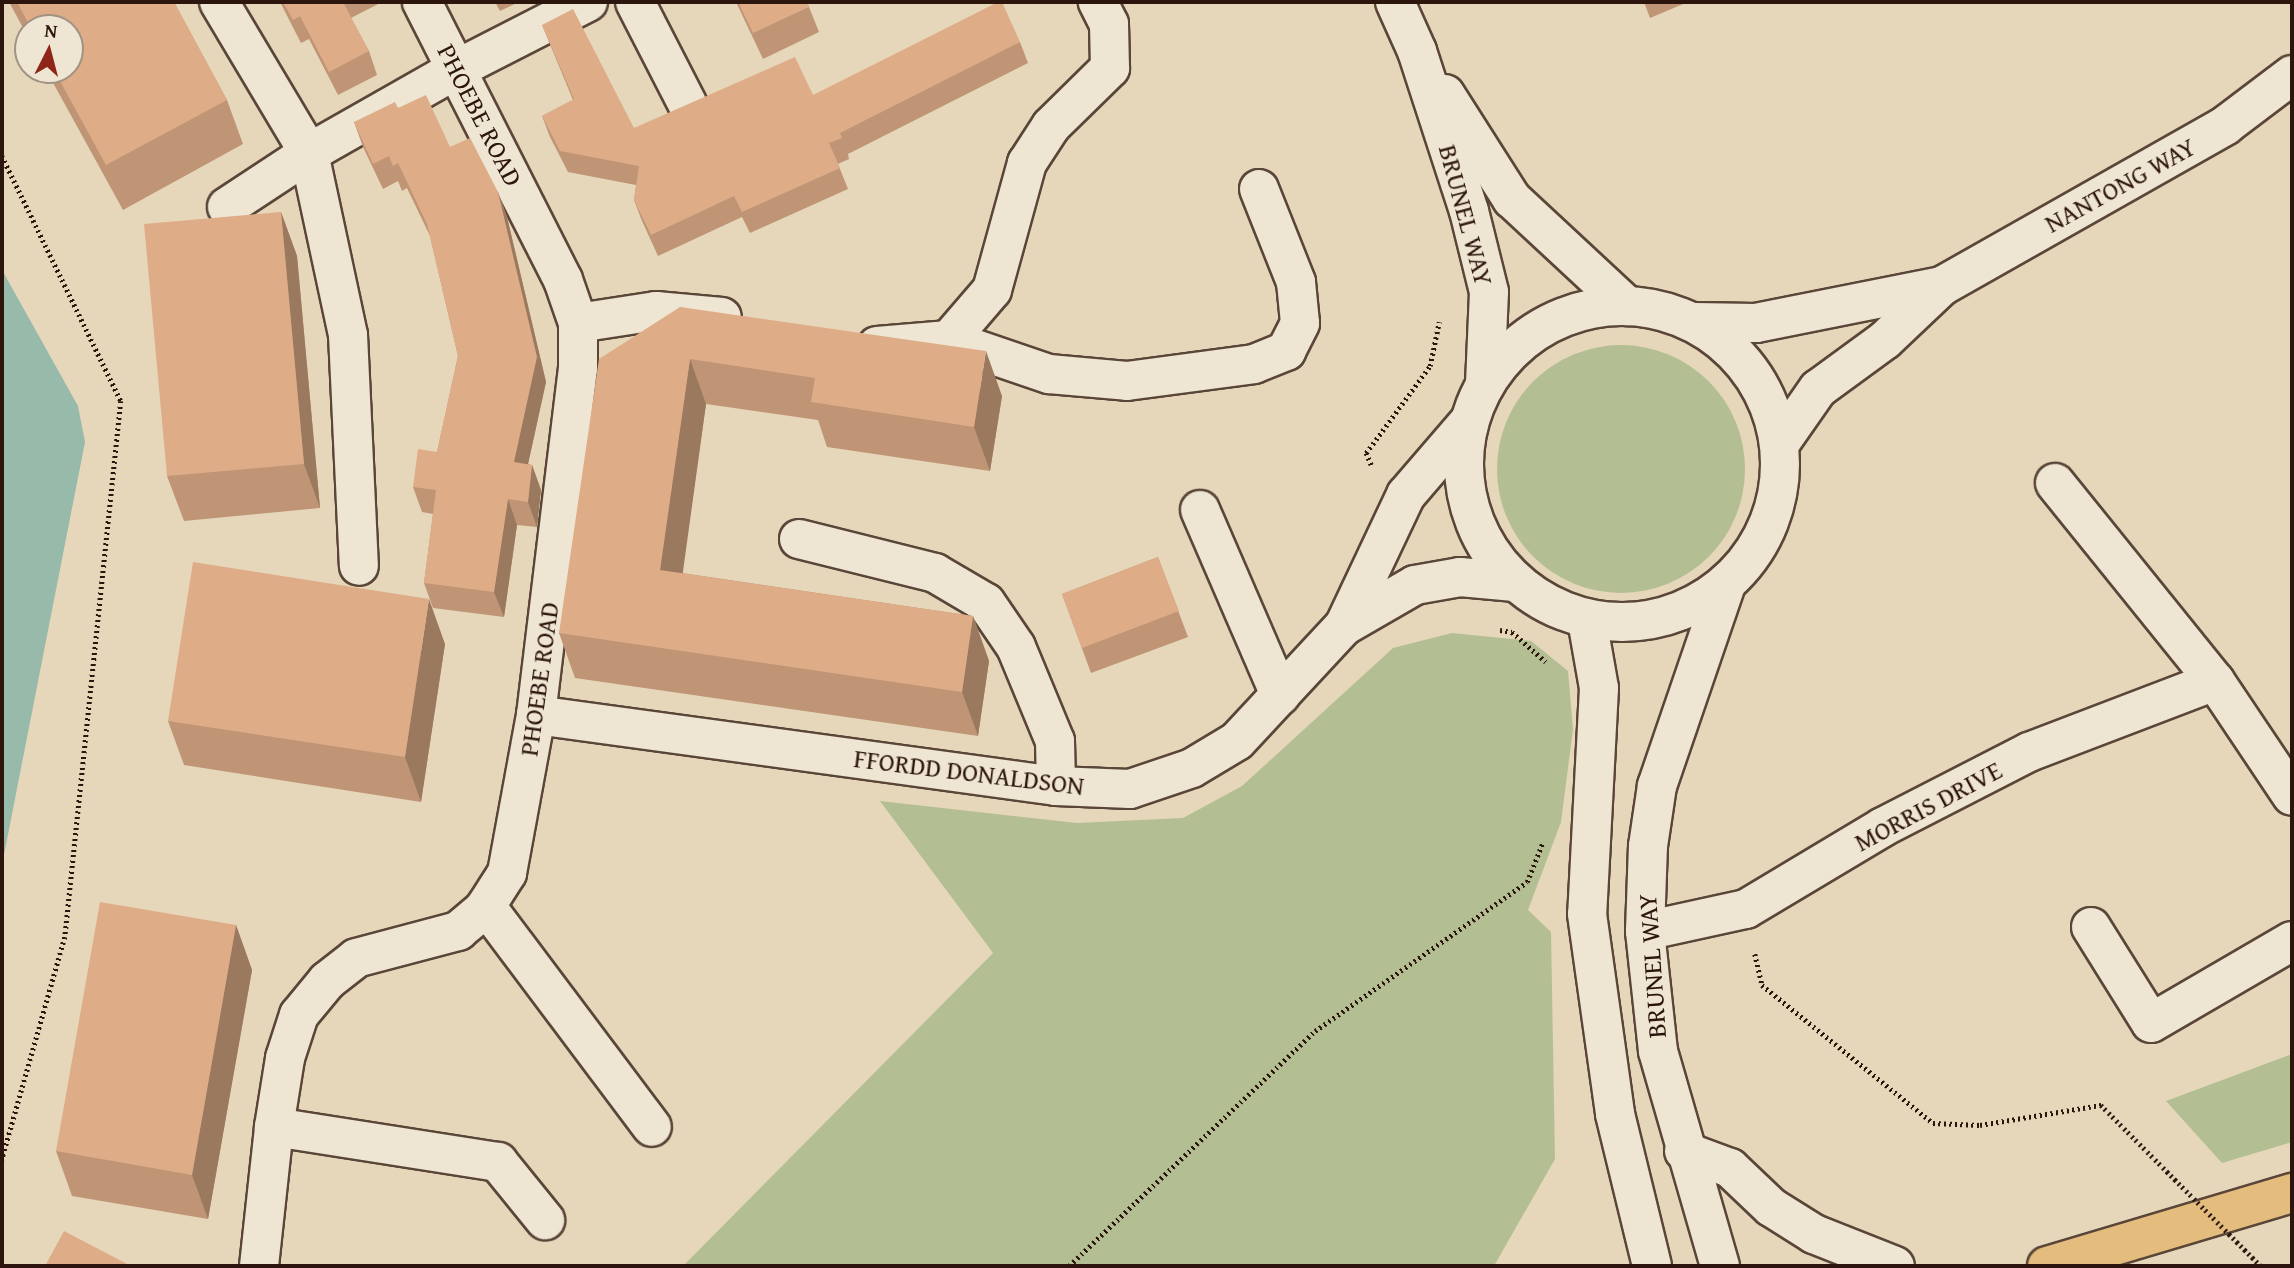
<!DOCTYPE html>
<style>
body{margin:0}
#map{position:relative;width:2294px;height:1268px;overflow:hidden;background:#e6d7bb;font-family:"Gentium Book Plus",serif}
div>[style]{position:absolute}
.green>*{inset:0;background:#b3bf92}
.round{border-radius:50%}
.water>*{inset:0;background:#97baaa}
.path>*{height:4.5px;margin-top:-2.25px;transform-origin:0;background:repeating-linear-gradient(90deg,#2c150d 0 2px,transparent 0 5.5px)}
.roads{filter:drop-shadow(2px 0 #5a4638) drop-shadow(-2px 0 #5a4638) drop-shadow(0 2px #5a4638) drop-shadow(0 -2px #5a4638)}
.minor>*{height:38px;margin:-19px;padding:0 19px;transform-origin:19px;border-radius:19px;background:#efe5d3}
.minor>.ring{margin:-19px;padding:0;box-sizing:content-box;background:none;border:38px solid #efe5d3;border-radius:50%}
.major>*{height:38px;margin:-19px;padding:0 19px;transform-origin:19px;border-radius:19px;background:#e3bc7e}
.path-bridge>*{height:4.5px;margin-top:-2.25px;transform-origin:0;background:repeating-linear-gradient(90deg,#2c150d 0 2px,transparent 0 5.5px)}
.wall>*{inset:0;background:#bf9575}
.shaded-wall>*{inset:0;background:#9b795f}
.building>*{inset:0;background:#dead88}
span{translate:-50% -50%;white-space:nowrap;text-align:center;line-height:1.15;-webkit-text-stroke:5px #efe5d3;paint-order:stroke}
.street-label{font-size:26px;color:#2c150d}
.frame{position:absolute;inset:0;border:4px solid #2c150d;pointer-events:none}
.north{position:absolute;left:14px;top:14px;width:70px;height:70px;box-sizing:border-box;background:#efe5d3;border:2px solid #a19284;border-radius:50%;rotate:6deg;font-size:19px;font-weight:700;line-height:28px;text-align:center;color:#2c150d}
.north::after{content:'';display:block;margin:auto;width:24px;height:32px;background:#8f2418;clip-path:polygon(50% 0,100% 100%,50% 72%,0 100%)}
</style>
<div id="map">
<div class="green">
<i class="round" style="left:1497px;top:345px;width:248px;height:248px"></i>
<i style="clip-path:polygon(1452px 633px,1531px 641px,1568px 671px,1573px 729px,1561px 822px,1528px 910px,1551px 932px,1555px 1159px,1494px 1266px,683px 1266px,993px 953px,880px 801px,1077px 823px,1183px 818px,1242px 786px,1393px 648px)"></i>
<i style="clip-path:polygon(2292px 1054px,2292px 1142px,2222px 1163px,2166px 1101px)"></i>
</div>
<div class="water">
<i style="clip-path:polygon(2px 270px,78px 406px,85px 442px,2px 865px)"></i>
</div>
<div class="path">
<i style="left:2px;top:156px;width:272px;rotate:64.1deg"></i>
<i style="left:121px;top:401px;width:539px;rotate:95.96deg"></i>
<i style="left:65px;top:937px;width:232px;rotate:105.8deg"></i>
<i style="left:1371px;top:465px;width:13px;rotate:-113deg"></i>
<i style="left:1366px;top:453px;width:108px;rotate:-53.7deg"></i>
<i style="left:1430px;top:366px;width:45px;rotate:-78.4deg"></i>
<i style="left:1500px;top:630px;width:12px;rotate:9deg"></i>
<i style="left:1512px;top:632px;width:45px;rotate:41.4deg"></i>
<i style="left:1755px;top:954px;width:32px;rotate:77deg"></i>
<i style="left:1762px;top:985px;width:220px;rotate:38.9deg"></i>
<i style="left:1933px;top:1123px;width:47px;rotate:2.4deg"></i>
<i style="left:1980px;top:1125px;width:123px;rotate:-9.4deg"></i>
<i style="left:1069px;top:1266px;width:340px;rotate:-43.7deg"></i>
<i style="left:1315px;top:1031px;width:259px;rotate:-35.1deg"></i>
<i style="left:1527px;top:882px;width:43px;rotate:-68.2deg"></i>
</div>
<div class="roads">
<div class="minor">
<i style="left:219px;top:2px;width:176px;rotate:59.2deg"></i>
<i style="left:309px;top:153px;width:186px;rotate:77.9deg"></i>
<i style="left:348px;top:335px;width:231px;rotate:87.3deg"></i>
<i style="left:635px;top:2px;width:114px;rotate:62.8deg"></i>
<i style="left:1395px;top:2px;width:54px;rotate:65.8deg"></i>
<i style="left:1417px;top:51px;width:168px;rotate:72deg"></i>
<i style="left:1469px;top:211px;width:83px;rotate:76.1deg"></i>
<i style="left:1489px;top:292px;width:91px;rotate:92.5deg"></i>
<i style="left:1445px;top:94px;width:125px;rotate:57.5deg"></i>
<i style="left:1512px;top:199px;width:157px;rotate:42.9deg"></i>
<i style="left:227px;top:207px;width:98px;rotate:-33.4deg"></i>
<i style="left:309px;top:153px;width:170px;rotate:-29.6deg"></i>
<i style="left:457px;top:69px;width:147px;rotate:-27.1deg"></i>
<i class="ring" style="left:1464px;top:306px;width:278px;height:278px"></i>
<i style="left:1694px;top:322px;width:62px;rotate:0.9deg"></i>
<i style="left:1756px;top:323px;width:190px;rotate:-11.3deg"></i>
<i style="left:578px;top:323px;width:79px;rotate:-8.7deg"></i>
<i style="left:656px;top:311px;width:66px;rotate:5.2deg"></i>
<i style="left:949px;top:340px;width:106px;rotate:18.8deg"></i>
<i style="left:1049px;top:374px;width:78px;rotate:5.1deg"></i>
<i style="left:1127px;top:381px;width:128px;rotate:-7.6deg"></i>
<i style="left:1254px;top:364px;width:35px;rotate:-22deg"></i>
<i style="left:1286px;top:351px;width:31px;rotate:-63deg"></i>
<i style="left:1300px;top:323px;width:41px;rotate:-95.6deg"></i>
<i style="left:1296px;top:282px;width:100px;rotate:-111.7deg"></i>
<i style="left:877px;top:346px;width:72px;rotate:-4.8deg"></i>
<i style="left:949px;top:340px;width:66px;rotate:-49.3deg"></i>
<i style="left:992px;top:290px;width:132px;rotate:-74.6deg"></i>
<i style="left:1027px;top:163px;width:44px;rotate:-57deg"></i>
<i style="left:1051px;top:126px;width:83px;rotate:-44.5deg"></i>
<i style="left:1110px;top:68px;width:44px;rotate:-91.3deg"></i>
<i style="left:1109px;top:24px;width:25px;rotate:-117deg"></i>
<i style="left:1781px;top:442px;width:65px;rotate:-55.1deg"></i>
<i style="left:1818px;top:389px;width:83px;rotate:-36.2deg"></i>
<i style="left:1885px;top:340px;width:79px;rotate:-43.5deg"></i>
<i style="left:1942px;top:286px;width:326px;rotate:-29.5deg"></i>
<i style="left:2226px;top:125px;width:83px;rotate:-37.1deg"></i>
<i style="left:2055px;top:483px;width:255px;rotate:51.1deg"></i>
<i style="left:1200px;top:510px;width:202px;rotate:66.6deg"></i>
<i style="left:799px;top:539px;width:140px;rotate:14deg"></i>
<i style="left:935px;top:573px;width:59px;rotate:30.5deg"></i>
<i style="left:986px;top:603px;width:53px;rotate:55.7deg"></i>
<i style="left:1016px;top:647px;width:102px;rotate:67.5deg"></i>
<i style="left:1055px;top:741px;width:45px;rotate:88.7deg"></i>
<i style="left:1587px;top:620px;width:69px;rotate:80deg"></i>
<i style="left:1599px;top:688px;width:226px;rotate:93deg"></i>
<i style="left:1587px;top:914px;width:202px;rotate:82deg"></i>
<i style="left:1615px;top:1114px;width:156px;rotate:76.3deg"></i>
<i style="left:1344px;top:626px;width:145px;rotate:-64.7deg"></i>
<i style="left:1406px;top:495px;width:95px;rotate:-49.3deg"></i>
<i style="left:536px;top:715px;width:525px;rotate:7.77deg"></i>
<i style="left:1056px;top:786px;width:74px;rotate:2.3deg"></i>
<i style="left:1130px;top:789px;width:65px;rotate:-18.7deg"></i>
<i style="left:1192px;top:768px;width:52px;rotate:-31deg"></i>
<i style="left:1237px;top:741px;width:157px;rotate:-47.1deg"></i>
<i style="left:1344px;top:626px;width:82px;rotate:-30deg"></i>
<i style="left:1415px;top:585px;width:46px;rotate:-10.1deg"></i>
<i style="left:1460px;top:577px;width:55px;rotate:5.2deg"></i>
<i style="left:486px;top:906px;width:276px;rotate:53.1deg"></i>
<i style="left:2091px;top:927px;width:113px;rotate:58deg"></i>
<i style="left:2151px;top:1023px;width:163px;rotate:-30.2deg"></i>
<i style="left:1645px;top:931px;width:103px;rotate:-12.3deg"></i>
<i style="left:1746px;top:909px;width:160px;rotate:-30.9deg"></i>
<i style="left:1883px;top:827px;width:164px;rotate:-27.2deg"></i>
<i style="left:2029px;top:752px;width:199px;rotate:-20.9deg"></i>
<i style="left:2215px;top:681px;width:138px;rotate:56.2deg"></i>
<i style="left:274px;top:1127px;width:227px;rotate:8.9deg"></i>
<i style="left:498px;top:1162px;width:75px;rotate:51deg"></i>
<i style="left:1684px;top:1151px;width:49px;rotate:20.3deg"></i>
<i style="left:1730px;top:1168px;width:57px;rotate:43.6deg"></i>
<i style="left:1771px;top:1207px;width:51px;rotate:32.1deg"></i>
<i style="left:1814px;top:1234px;width:87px;rotate:21.6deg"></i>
<i style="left:259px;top:1266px;width:140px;rotate:-83.8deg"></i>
<i style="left:274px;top:1127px;width:70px;rotate:-80.9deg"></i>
<i style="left:285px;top:1058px;width:45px;rotate:-72deg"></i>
<i style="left:299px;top:1015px;width:44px;rotate:-50.5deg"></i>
<i style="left:327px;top:981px;width:37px;rotate:-38deg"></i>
<i style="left:356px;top:958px;width:106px;rotate:-14.8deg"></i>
<i style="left:458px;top:931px;width:34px;rotate:-40deg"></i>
<i style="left:484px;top:909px;width:43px;rotate:-57.4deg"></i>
<i style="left:507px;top:873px;width:161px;rotate:-79.6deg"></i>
<i style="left:536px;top:715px;width:350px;rotate:-83.1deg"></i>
<i style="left:578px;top:368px;width:45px;rotate:-90deg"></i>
<i style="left:578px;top:323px;width:46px;rotate:-109.2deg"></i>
<i style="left:563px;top:280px;width:312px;rotate:-116.9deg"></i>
<i style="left:1720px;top:1266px;width:224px;rotate:-106.1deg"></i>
<i style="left:1658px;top:1051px;width:121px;rotate:-96.2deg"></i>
<i style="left:1645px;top:931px;width:85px;rotate:-88deg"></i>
<i style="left:1648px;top:846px;width:61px;rotate:-81.5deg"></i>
<i style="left:1657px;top:786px;width:213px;rotate:-71.1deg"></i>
</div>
<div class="major">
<i style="left:2047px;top:1266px;width:256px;rotate:-16.6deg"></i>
</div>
</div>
<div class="path-bridge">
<i style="left:2101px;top:1105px;width:227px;rotate:45.2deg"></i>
</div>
<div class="wall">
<i style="clip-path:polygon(9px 2px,174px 2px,227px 100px,243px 144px,123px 210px,46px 70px,70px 70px,70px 28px,28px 28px,28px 37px)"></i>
<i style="clip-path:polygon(280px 2px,382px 2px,351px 18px,369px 51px,377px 75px,338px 95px,309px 39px,301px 43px)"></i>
<i style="clip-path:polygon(495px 2px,519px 2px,500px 11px)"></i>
<i style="clip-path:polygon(736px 2px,807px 2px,819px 32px,763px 59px)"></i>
<i style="clip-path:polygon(1644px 2px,1688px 2px,1650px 18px)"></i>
<i style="clip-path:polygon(542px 25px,634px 128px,813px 95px,1020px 42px,1028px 63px,848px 154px,849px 159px,838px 164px,848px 189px,750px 233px,742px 217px,658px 256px,642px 221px,634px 200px,636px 185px,568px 172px,550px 137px,542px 116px,573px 100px)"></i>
<i style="clip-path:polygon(398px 108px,450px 147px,498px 192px,507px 217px,546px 382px,528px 464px,532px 465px,541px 490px,537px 527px,517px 525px,504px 617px,433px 608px,424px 583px,433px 514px,422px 512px,413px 487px,437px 452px,458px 356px,430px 236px,407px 188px,402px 191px,398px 181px,383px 189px,363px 147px,354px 122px)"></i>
<i style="clip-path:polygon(281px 212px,297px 256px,320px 508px,184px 521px,167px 476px)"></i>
<i style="clip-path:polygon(680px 307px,1002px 396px,990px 471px,827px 447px,818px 420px,706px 404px,682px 573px,973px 616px,989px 661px,978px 736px,575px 678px,559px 633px)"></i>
<i style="clip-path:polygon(1158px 557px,1188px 637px,1091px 673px,1062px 594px)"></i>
<i style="clip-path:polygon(445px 644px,421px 802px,184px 765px,168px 721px)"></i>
<i style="clip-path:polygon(236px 925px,252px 970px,208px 1219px,72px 1196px,56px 1151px)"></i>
</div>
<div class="shaded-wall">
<i style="clip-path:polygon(498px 192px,507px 217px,546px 382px,523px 487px,514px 462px)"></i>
<i style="clip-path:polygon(281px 212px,297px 256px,320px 508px,304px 464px)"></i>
<i style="clip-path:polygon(986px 351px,1002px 396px,990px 471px,974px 427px)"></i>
<i style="clip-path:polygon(690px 359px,706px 404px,677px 615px,660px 570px)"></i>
<i style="clip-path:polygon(532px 465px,541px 490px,537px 527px,528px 502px)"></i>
<i style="clip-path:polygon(508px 499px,517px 525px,504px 617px,494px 592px)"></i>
<i style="clip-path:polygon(429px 599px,445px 644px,421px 802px,405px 757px)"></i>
<i style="clip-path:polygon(973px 616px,989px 661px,978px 736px,962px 692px)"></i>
<i style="clip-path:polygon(236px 925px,252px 970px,208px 1219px,192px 1175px)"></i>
</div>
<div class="building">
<i style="clip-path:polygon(17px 2px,174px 2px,227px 100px,106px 165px,54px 70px,70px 70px,70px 28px,31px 28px)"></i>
<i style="clip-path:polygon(283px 2px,343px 2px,369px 51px,329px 72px,300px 16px,293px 20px)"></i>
<i style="clip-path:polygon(738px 2px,807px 2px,809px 7px,753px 33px)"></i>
<i style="clip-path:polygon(998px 2px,1002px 2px,1020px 42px,840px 133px,842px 138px,829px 143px,840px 168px,742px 212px,734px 196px,651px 235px,634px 200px,639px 166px,560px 151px,542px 116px,574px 99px,542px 25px,573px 9px,634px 128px,795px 57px,813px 95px)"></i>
<i style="clip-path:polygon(426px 95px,450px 147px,470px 138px,498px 192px,537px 357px,514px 462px,532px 465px,528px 502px,508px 499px,494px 592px,424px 583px,436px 490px,413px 487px,418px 449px,437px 452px,458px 356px,427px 224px,398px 163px,393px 166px,389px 156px,373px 164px,354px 122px,395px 102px,398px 108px)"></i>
<i style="clip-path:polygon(281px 212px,304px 464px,167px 476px,144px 224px)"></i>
<i style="clip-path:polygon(680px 307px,986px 351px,974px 427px,811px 402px,815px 378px,690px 359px,660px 570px,973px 616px,962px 692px,559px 633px,599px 359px)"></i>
<i style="clip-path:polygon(1158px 557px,1179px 611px,1082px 648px,1062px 594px)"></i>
<i style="clip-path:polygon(193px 562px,429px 599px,405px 757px,168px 721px)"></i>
<i style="clip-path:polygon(100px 902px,236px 925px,192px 1175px,56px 1151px)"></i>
<i style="clip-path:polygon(64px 1231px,131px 1266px,45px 1266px)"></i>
</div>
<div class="street-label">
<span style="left:480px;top:115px;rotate:63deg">PHOEBE ROAD</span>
<span style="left:2120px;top:185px;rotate:-29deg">NANTONG WAY</span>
<span style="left:1466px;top:215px;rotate:75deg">BRUNEL WAY</span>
<span style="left:539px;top:679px;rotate:-82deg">PHOEBE ROAD</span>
<span style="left:969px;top:772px;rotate:7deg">FFORDD DONALDSON</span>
<span style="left:1928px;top:806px;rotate:-28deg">MORRIS DRIVE</span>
<span style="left:1652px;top:966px;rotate:-94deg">BRUNEL WAY</span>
</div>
<div class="frame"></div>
<div class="north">N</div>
</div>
